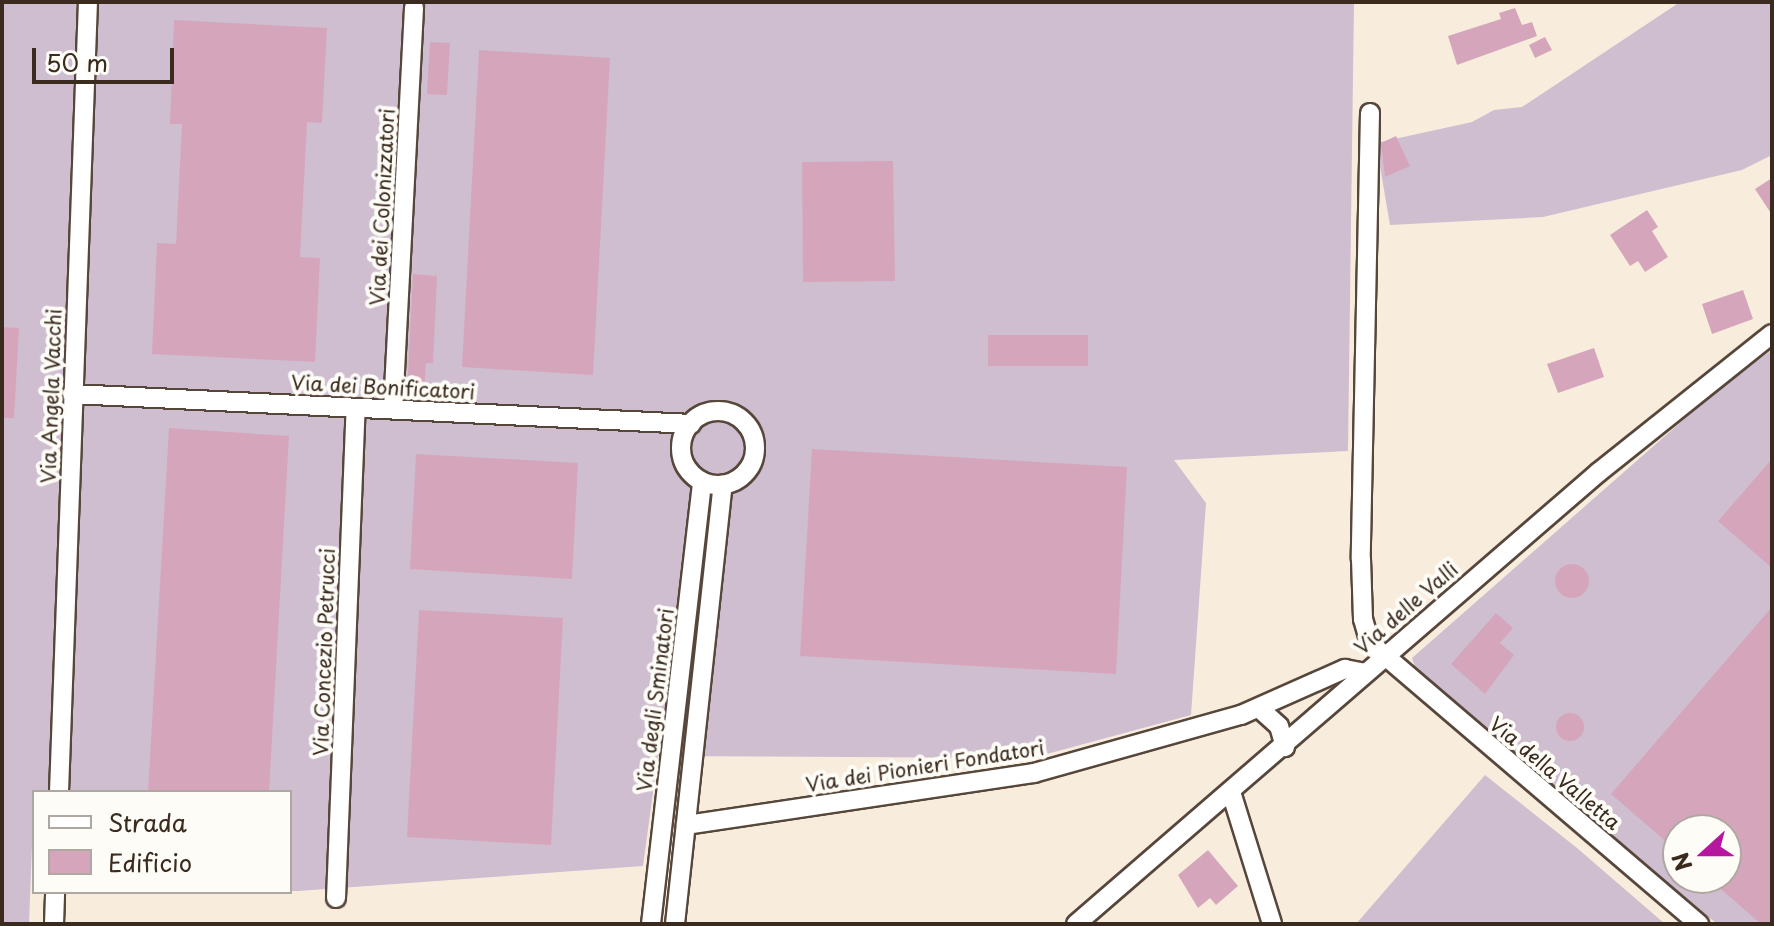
<!DOCTYPE html>
<style>
body{margin:0}
#map{position:relative;width:1774px;height:926px;overflow:hidden;background:#f8eddd;font-family:"Playpen Sans",sans-serif}
div>[style]{position:absolute}
.industrial>*{inset:0;background:#cfbed0}
.building>*{inset:0;background:#d5a6bb}
.round{border-radius:50%}
.roads{filter:drop-shadow(2px 0 #57473b) drop-shadow(-2px 0 #57473b) drop-shadow(0 2px #57473b) drop-shadow(0 -2px #57473b)}
.minor>*{height:18px;margin:-9px;padding:0 9px;transform-origin:9px;border-radius:9px;background:#fff}
.minor>.ring{margin:-9px;padding:0;box-sizing:content-box;background:none;border:18px solid #fff;border-radius:50%}
span{translate:-50% -50%;white-space:nowrap;text-align:center;line-height:1.15;-webkit-text-stroke:8px #fdfcf7;paint-order:stroke}
.street-label{font-size:20px;color:#3b2a1e}
.frame{position:absolute;inset:0;border:4px solid #3b2a1e;pointer-events:none}
.legend{position:absolute;left:32px;top:790px;width:260px;height:104px;box-sizing:border-box;background:#fdfcf7;border:2px solid #afa8a0;margin:0;padding:10px 14px;list-style:none;font-size:24px;color:#3b2a1e}
.legend li{display:flex;align-items:center;gap:16px;height:40px}
.legend b{width:40px;border:2px solid #afa8a0}
.north{position:absolute;left:1662px;top:814px;width:80px;height:80px;box-sizing:border-box;background:#fdfcf7;border:2px solid #afa8a0;border-radius:50%;rotate:249deg;font-size:22px;font-weight:700;line-height:32px;text-align:center;color:#3b2a1e}
.north::after{content:'';display:block;margin:auto;width:28px;height:36px;background:#b5179e;clip-path:polygon(50% 0,100% 100%,50% 72%,0 100%)}
.scale{position:absolute;left:32px;top:48px;width:142px;height:36px;box-sizing:border-box;border:4px solid #3b2a1e;border-top:0;padding-left:10px;font-size:24px;line-height:28px;white-space:nowrap;color:#3b2a1e;-webkit-text-stroke:6px #fdfcf7;paint-order:stroke}
</style>
<div id="map">
<div class="industrial">
<i style="clip-path:polygon(2px 2px,1354px 2px,1348px 451px,1174px 460px,1206px 503px,1191px 715px,1032px 758px,658px 756px,643px 866px,298px 891px,290px 891px,290px 792px,34px 792px,29px 924px,2px 924px)"></i>
<i style="clip-path:polygon(1680px 2px,1772px 2px,1772px 155px,1742px 170px,1543px 217px,1390px 225px,1376px 143px,1472px 122px,1494px 110px,1522px 107px)"></i>
<i style="clip-path:polygon(evenodd,1772px 350px,1772px 924px,1717px 924px,1415px 667px,1412px 658px,1722px 386px,1772px 350px,1678px 830px,1726px 830px,1726px 878px,1678px 878px,1678px 830px)"></i>
<i style="clip-path:polygon(1485px 775px,1577px 848px,1665px 924px,1356px 924px)"></i>
</div>
<div class="building">
<i style="clip-path:polygon(1515px 8px,1522px 25px,1532px 22px,1537px 36px,1457px 65px,1448px 36px,1501px 19px,1499px 13px)"></i>
<i style="clip-path:polygon(174px 20px,327px 28px,322px 123px,307px 122px,300px 257px,320px 258px,315px 362px,152px 354px,157px 243px,176px 244px,182px 124px,170px 124px)"></i>
<i style="clip-path:polygon(1545px 37px,1552px 50px,1535px 58px,1529px 45px)"></i>
<i style="clip-path:polygon(430px 42px,450px 43px,447px 95px,427px 94px)"></i>
<i style="clip-path:polygon(479px 50px,610px 58px,593px 375px,462px 367px)"></i>
<i style="clip-path:polygon(1396px 136px,1410px 166px,1385px 177px,1381px 143px)"></i>
<i style="clip-path:polygon(893px 161px,895px 281px,803px 282px,802px 162px)"></i>
<i style="clip-path:polygon(1772px 178px,1772px 215px,1755px 189px)"></i>
<i style="clip-path:polygon(1647px 210px,1658px 227px,1652px 231px,1668px 257px,1645px 272px,1638px 261px,1630px 266px,1610px 235px)"></i>
<i style="clip-path:polygon(413px 274px,437px 276px,433px 363px,426px 363px,424px 392px,407px 392px)"></i>
<i style="clip-path:polygon(1743px 290px,1753px 319px,1712px 334px,1702px 304px)"></i>
<i style="clip-path:polygon(2px 327px,19px 328px,14px 418px,2px 418px)"></i>
<i style="clip-path:polygon(988px 335px,1088px 335px,1088px 366px,988px 366px)"></i>
<i style="clip-path:polygon(1594px 348px,1604px 377px,1558px 393px,1547px 364px)"></i>
<i style="clip-path:polygon(169px 428px,289px 436px,269px 792px,148px 792px)"></i>
<i style="clip-path:polygon(812px 449px,1127px 467px,1116px 674px,800px 656px)"></i>
<i style="clip-path:polygon(416px 454px,578px 463px,572px 579px,410px 569px)"></i>
<i style="clip-path:polygon(1772px 459px,1772px 568px,1718px 521px)"></i>
<i class="round" style="left:1555px;top:564px;width:34px;height:34px"></i>
<i style="clip-path:polygon(1772px 607px,1772px 924px,1761px 924px,1708px 878px,1726px 878px,1726px 830px,1678px 830px,1678px 852px,1611px 794px)"></i>
<i style="clip-path:polygon(419px 610px,563px 618px,551px 845px,407px 837px)"></i>
<i style="clip-path:polygon(1496px 613px,1513px 628px,1500px 643px,1514px 655px,1485px 694px,1451px 664px)"></i>
<i class="round" style="left:1556px;top:713px;width:28px;height:28px"></i>
<i style="clip-path:polygon(1208px 850px,1238px 886px,1216px 905px,1210px 898px,1198px 908px,1178px 875px)"></i>
</div>
<div class="roads">
<div class="minor">
<i style="left:1370px;top:113px;width:446px;rotate:91.2deg"></i>
<i style="left:1361px;top:559px;width:60px;rotate:88.1deg"></i>
<i style="left:1363px;top:619px;width:25px;rotate:74deg"></i>
<i style="left:1370px;top:643px;width:433px;rotate:40.5deg"></i>
<i style="left:72px;top:394px;width:620px;rotate:2.77deg"></i>
<i style="left:393px;top:409px;width:402px;rotate:-87deg"></i>
<i class="ring" style="left:681px;top:411px;width:56px;height:56px"></i>
<i style="left:1260px;top:709px;width:25px;rotate:42deg"></i>
<i style="left:1279px;top:726px;width:22px;rotate:74deg"></i>
<i style="left:59px;top:792px;width:791px;rotate:-87.9deg"></i>
<i style="left:1231px;top:792px;width:138px;rotate:72.7deg"></i>
<i style="left:686px;top:825px;width:352px;rotate:-8.5deg"></i>
<i style="left:1034px;top:773px;width:215px;rotate:-15.7deg"></i>
<i style="left:1241px;top:715px;width:114px;rotate:-23.9deg"></i>
<i style="left:1345px;top:669px;width:20px;rotate:11deg"></i>
<i style="left:336px;top:898px;width:490px;rotate:-87.7deg"></i>
<i style="left:54px;top:924px;width:32px;rotate:-88deg"></i>
<i style="left:651px;top:924px;width:445px;rotate:-83.4deg"></i>
<i style="left:675px;top:924px;width:442px;rotate:-83.8deg"></i>
<i style="left:1076px;top:924px;width:691px;rotate:-40.84deg"></i>
<i style="left:1599px;top:472px;width:221px;rotate:-38.6deg"></i>
</div>
</div>
<div class="street-label">
<span style="left:382px;top:207px;rotate:-87deg">Via dei Colonizzatori</span>
<span style="left:383px;top:387px;rotate:3deg">Via dei Bonificatori</span>
<span style="left:51px;top:396px;rotate:-88deg">Via Angela Vacchi</span>
<span style="left:1406px;top:608px;rotate:-41deg">Via delle Valli</span>
<span style="left:324px;top:652px;rotate:-88deg">Via Concezio Petrucci</span>
<span style="left:655px;top:700px;rotate:-83deg">Via degli Sminatori</span>
<span style="left:925px;top:766px;rotate:-9deg">Via dei Pionieri Fondatori</span>
<span style="left:1555px;top:773px;rotate:40deg">Via della Valletta</span>
</div>
<div class="frame"></div>
<ul class="legend">
<li><b style="height:10px;background:#fff"></b>Strada</li>
<li><b style="height:22px;background:#d5a6bb"></b>Edificio</li>
</ul>
<div class="north">N</div>
<div class="scale">50 m</div>
</div>
